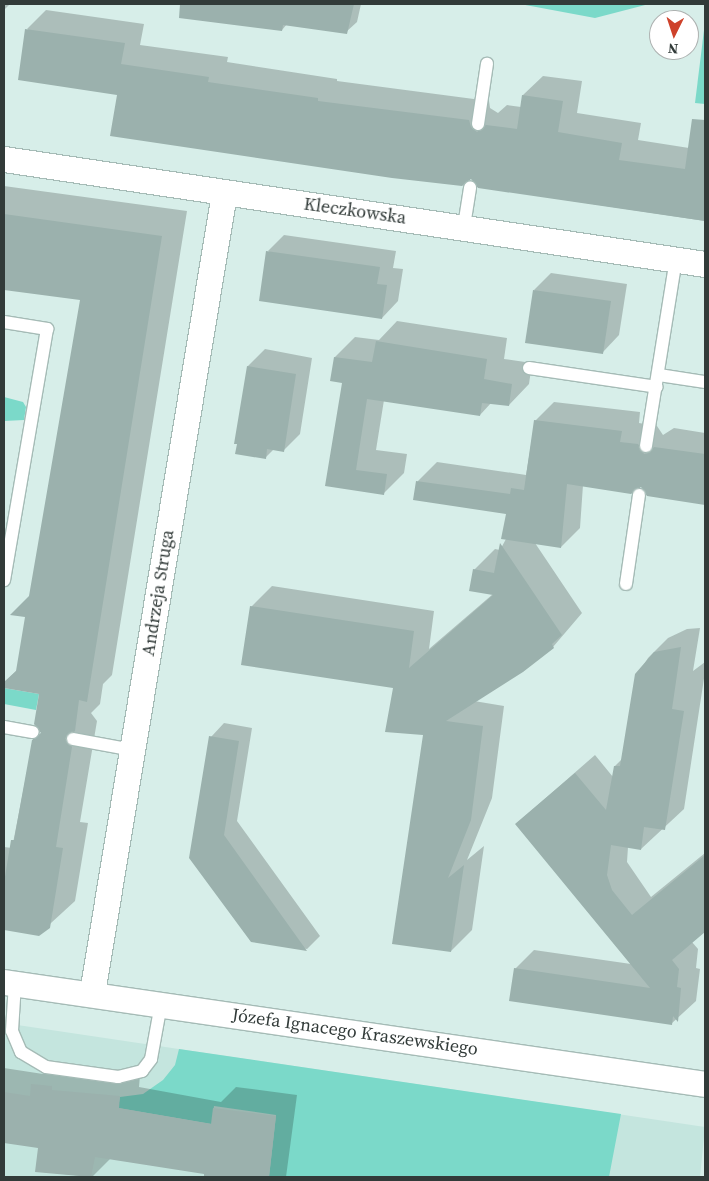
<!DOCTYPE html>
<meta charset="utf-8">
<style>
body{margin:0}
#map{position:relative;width:709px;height:1181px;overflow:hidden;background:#d7eee9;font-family:"Source Serif 4",serif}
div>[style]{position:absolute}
.built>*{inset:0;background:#c4e5de}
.green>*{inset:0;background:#7bd9c9}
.shadow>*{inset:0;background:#0003}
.building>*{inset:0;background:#9bb1ad}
.roads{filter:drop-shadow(1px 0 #a5bbb6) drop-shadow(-1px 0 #a5bbb6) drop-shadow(0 1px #a5bbb6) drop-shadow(0 -1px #a5bbb6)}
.service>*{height:12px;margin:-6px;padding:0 6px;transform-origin:6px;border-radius:6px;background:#fff}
.minor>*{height:25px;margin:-12.5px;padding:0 12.5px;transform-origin:12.5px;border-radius:12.5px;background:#fff}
span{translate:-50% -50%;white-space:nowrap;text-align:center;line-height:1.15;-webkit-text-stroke:4px #fff;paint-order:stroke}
.street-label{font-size:18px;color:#323b39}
.frame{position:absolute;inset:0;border:5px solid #323b39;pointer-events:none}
.north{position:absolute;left:649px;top:10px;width:50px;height:50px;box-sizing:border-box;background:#fff;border:1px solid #adb1b0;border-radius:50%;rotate:184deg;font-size:14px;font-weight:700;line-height:20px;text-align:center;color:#323b39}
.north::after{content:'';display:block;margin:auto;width:18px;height:22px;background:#ce422b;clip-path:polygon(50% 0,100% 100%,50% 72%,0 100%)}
</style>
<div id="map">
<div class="built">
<i style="clip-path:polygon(4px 1023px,705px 1127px,700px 1177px,4px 1177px)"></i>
</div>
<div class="green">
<i style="clip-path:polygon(520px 4px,649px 4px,595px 18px)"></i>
<i style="clip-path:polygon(705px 22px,705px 104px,695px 103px)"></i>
<i style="clip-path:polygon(4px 397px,23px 402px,26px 407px,24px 420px,4px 421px)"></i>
<i style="clip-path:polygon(4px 688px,39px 694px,36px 710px,4px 704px)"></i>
<i style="clip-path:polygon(179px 1049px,621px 1114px,609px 1177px,269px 1177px,276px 1115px,214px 1106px,212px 1124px,118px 1108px,120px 1097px,143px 1094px,163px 1080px,175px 1065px)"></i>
</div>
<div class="shadow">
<i style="clip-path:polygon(4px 4px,10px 4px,4px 10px)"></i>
<i style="clip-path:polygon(199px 4px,361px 4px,357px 22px,346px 32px,287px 24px,282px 30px,196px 19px)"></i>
<i style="clip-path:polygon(46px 10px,144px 24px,140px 45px,228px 57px,227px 62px,337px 79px,337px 81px,489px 101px,490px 108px,498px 113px,507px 105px,521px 107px,523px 95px,543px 76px,582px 81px,577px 113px,641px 123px,638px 140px,689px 148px,705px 130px,705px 221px,479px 187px,471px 177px,118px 93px,27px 29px)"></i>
<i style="clip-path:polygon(4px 186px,187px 211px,112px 675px,103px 684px,100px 704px,91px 713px,97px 721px,80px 822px,88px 823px,75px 901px,39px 934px,4px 929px,4px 847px,12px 848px,33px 741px,42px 732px,41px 693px,4px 687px,4px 683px,18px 669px,82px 299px,4px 288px)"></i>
<i style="clip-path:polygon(284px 235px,396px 251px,393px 268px,403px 269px,398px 301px,382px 318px,268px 251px)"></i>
<i style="clip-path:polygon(551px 273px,627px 284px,619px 335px,603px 352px,534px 290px)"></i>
<i style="clip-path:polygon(397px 321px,507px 338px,504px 359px,532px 363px,529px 384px,509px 405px,491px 403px,480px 415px,384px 400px,376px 450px,407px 454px,404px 473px,383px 494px,327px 485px,343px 382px,335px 357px,355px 337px,379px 340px)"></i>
<i style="clip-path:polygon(265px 349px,312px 358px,300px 434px,283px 451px,274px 449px,265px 458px,235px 443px,248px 366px)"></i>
<i style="clip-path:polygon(554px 402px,640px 412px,639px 423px,657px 426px,663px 435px,674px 428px,705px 433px,705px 503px,648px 495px,641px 485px,583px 485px,580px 528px,561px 547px,535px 543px,582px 613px,553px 647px,474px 701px,504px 706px,492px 798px,467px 860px,484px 846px,472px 930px,451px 951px,424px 734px,395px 687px,251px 607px,272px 586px,434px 611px,429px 649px,493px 594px,474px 570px,495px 549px,500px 550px,506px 539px,507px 513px,415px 499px,418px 481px,437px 462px,526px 475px,535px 421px)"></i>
<i style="clip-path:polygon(700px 628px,693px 671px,705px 662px,705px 672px,684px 809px,641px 849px,628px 847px,627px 862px,651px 897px,705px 853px,705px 931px,692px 942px,698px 949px,696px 968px,700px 969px,696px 1001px,671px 1024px,515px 969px,534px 950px,631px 964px,516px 824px,595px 755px,613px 777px,615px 766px,622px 759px,635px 679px,648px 658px,668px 638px,687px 629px)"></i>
<i style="clip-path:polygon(224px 723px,252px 728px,237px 821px,320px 936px,307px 949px,251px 941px,190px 858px,211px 737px)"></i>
<i style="clip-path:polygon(53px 1063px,140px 1075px,139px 1087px,221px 1102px,236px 1087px,297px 1095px,286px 1177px,205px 1177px,205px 1173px,111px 1158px,92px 1177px,36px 1171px,40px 1147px,4px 1142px,4px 1068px,43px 1074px)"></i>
</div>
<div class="building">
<i style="clip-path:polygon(180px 4px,354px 4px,347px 34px,283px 25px,282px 31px,179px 18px)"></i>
<i style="clip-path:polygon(25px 29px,125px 43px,121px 64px,209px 77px,208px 82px,318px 98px,318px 101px,469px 120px,471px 127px,477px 132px,486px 125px,517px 129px,522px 95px,563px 101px,558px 132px,622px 143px,619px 160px,685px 169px,692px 119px,705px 120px,705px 221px,478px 188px,471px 179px,462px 186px,392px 178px,110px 136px,117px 95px,18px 80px)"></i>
<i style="clip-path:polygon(4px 214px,162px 236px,87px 702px,79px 700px,75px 731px,65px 738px,72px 747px,56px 847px,63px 848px,50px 928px,39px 936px,4px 930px,4px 883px,11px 840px,14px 840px,32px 740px,41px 733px,34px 724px,39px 694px,4px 688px,4px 682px,16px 671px,25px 617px,10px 615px,29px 596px,80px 300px,4px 290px)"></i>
<i style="clip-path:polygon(266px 251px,380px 267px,377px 284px,387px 285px,382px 319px,259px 301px)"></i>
<i style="clip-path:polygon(533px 290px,611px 301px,603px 354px,525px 343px)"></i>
<i style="clip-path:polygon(376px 341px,487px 359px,484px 379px,512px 384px,509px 406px,482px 403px,480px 416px,367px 399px,356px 470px,387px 474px,384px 495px,325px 486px,342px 383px,330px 381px,334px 357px,372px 362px)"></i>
<i style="clip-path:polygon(247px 366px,296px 374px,284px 452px,267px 449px,266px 459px,235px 454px,237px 444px,234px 444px)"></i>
<i style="clip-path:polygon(534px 420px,622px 431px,620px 442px,638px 444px,644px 454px,649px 453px,654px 447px,705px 454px,705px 505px,647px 496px,641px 487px,631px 494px,567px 484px,561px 548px,501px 539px,506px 514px,413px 500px,416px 481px,510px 494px,511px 488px,524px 490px)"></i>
<i style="clip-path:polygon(500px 543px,562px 635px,552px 644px,554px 648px,523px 672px,446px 721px,483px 726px,471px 820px,448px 878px,464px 865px,451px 952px,392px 944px,423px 735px,385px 732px,393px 688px,241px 665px,250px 606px,414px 631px,409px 668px,493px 595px,469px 591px,473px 569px,494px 573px)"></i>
<i style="clip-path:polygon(681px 647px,672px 709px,684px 711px,665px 830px,644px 827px,641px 850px,611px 845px,607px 875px,612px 890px,632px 915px,705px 855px,705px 932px,672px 960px,679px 969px,677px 987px,681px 988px,678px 1022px,673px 1016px,672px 1025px,509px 1001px,514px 968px,650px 988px,515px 824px,575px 773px,606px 810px,614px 766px,620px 766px,635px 674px,654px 652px)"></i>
<i style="clip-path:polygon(209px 736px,239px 741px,224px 835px,307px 951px,251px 942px,189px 858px)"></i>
<i style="clip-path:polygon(31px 1084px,52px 1086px,52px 1090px,120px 1096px,119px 1108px,211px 1124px,213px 1108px,276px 1116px,269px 1177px,204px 1177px,204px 1174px,95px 1157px,91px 1177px,35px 1172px,38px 1148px,4px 1143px,4px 1092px,30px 1096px)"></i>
</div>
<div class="roads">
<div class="service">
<i style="left:478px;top:124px;width:61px;rotate:-81.5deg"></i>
<i style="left:464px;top:226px;width:39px;rotate:-81deg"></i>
<i style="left:4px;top:322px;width:44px;rotate:9.2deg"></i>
<i style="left:47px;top:329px;width:255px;rotate:99.7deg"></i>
<i style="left:529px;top:368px;width:129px;rotate:8.4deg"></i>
<i style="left:659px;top:375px;width:47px;rotate:8.7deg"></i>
<i style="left:646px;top:446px;width:189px;rotate:-80.9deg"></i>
<i style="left:626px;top:584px;width:90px;rotate:-81.7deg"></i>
<i style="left:4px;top:727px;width:29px;rotate:10deg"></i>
<i style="left:73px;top:739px;width:61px;rotate:10.4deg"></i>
<i style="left:15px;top:983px;width:48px;rotate:93.6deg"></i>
<i style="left:12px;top:1031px;width:23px;rotate:67deg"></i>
<i style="left:21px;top:1052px;width:29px;rotate:31deg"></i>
<i style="left:46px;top:1067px;width:73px;rotate:7.9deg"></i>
<i style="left:118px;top:1077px;width:25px;rotate:-14deg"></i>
<i style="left:142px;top:1071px;width:15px;rotate:-53deg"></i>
<i style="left:151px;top:1059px;width:56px;rotate:-79.7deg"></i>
</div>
<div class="minor">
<i style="left:4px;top:159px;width:709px;rotate:8.52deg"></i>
<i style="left:4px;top:982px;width:708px;rotate:8.28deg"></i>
<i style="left:92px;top:993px;width:811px;rotate:-80.63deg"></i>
</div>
</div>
<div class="street-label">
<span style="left:355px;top:211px;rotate:8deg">Kleczkowska</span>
<span style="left:158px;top:593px;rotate:-81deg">Andrzeja Struga</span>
<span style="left:355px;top:1032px;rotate:8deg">Józefa Ignacego Kraszewskiego</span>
</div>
<div class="frame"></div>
<div class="north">N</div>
</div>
